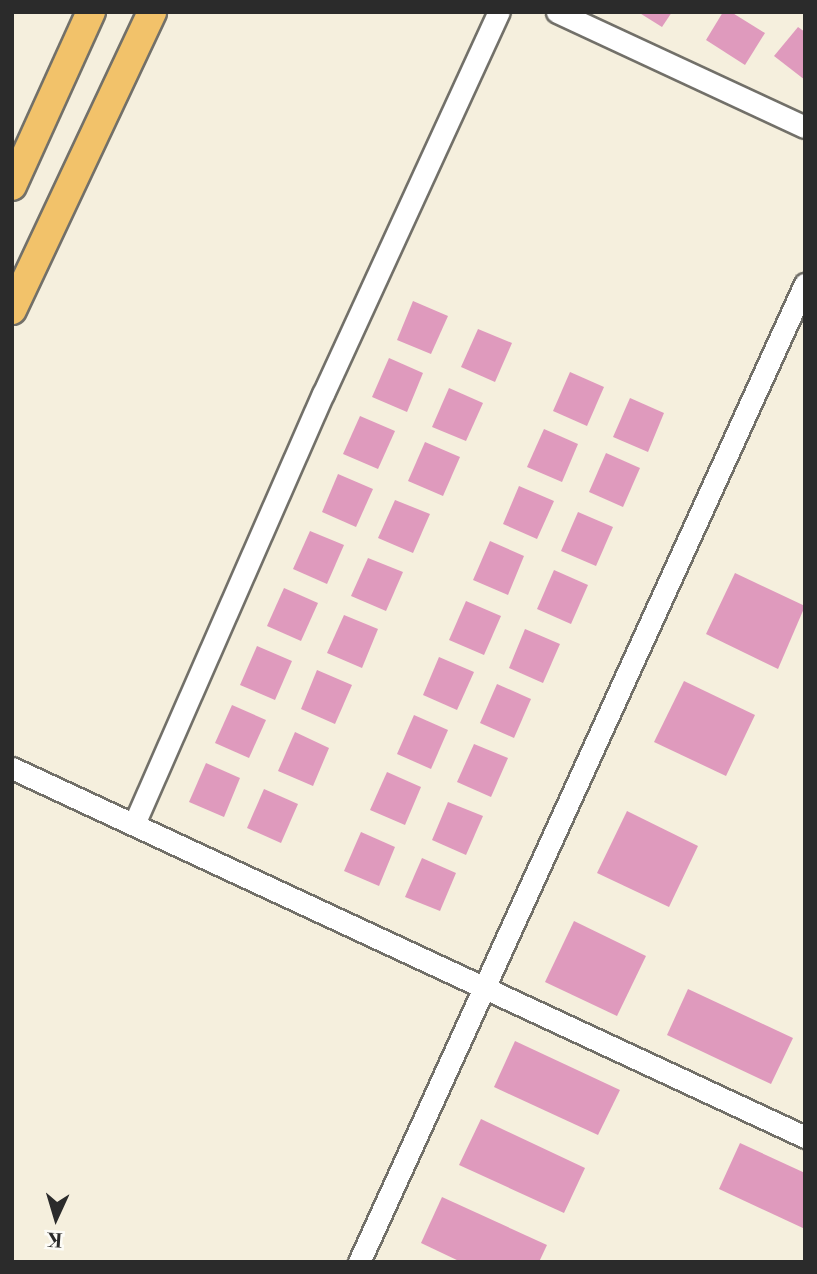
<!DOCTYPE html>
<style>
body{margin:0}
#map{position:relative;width:817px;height:1274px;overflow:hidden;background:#f5efdd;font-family:"Libre Bodoni",serif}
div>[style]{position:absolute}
.building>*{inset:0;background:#df9abd}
.roads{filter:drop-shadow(2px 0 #727069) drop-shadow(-2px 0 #727069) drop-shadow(0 2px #727069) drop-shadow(0 -2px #727069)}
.minor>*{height:21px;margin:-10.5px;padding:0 10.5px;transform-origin:10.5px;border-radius:10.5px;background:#fff}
.major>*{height:28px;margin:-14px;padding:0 14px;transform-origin:14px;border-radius:14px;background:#f2c26a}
span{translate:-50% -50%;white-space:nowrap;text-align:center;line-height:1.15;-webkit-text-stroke:5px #fdfcf7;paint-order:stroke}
.frame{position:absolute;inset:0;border:14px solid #2b2b2b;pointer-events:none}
.north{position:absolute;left:21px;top:1183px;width:70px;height:70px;-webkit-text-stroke:5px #fdfcf7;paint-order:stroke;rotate:184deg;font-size:19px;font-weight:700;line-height:28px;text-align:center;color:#2b2b2b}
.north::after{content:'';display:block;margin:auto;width:24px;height:32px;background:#2b2b2b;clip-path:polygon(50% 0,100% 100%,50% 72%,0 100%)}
</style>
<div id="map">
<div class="building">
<i style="clip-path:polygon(638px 12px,672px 12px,662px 27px)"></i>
<i style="clip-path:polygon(723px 12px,731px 12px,765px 33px,745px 65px,706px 40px)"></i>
<i style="clip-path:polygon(798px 27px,805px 32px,805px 80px,774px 56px)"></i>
<i style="clip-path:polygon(413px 301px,448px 316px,431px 354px,397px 340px)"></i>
<i style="clip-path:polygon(478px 329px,512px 343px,495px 382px,461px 367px)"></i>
<i style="clip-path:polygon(389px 358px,423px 373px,407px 412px,372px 397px)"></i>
<i style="clip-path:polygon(570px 372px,604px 387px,587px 426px,553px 411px)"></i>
<i style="clip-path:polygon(449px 388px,483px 403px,466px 441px,432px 427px)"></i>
<i style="clip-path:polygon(630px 398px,664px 413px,648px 452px,613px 437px)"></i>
<i style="clip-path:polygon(360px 416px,395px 431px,378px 469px,343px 454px)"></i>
<i style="clip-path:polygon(544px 429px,578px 444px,562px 482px,527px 467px)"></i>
<i style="clip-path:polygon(425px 442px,460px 457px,443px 496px,408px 481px)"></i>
<i style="clip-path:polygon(606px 453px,640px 468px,623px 507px,589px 492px)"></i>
<i style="clip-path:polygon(338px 474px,373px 489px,356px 527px,322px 512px)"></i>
<i style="clip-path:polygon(519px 486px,554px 501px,537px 539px,503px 524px)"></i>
<i style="clip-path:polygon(395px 500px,430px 514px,413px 553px,378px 538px)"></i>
<i style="clip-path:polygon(578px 512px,613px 527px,596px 566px,561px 551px)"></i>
<i style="clip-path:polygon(310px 531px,344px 545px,327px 584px,293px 569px)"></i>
<i style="clip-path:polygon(490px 541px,524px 556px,508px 595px,473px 580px)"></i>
<i style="clip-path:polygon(368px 558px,403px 572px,386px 611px,351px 596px)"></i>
<i style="clip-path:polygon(554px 570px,588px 585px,571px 624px,537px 609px)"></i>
<i style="clip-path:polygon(735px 573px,805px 606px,778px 669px,706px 634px)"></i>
<i style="clip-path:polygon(284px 588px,318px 603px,301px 641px,267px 626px)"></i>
<i style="clip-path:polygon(466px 601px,501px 616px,484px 655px,449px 640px)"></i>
<i style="clip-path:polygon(344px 615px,378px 629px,362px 668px,327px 653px)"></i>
<i style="clip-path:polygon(525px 629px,560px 644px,543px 683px,509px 668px)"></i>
<i style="clip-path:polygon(257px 646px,292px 661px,275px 700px,240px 685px)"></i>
<i style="clip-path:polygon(439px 657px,474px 672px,457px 710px,423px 695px)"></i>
<i style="clip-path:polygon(317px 670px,352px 685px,335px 724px,301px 709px)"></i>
<i style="clip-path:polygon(684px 681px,755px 715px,726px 776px,654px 742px)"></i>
<i style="clip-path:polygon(497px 684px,531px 699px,514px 738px,480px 723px)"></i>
<i style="clip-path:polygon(232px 705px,266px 720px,249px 758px,215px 743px)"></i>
<i style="clip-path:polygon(414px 715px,448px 730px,431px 769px,397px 754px)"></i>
<i style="clip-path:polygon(295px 732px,329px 748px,313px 786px,278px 771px)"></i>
<i style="clip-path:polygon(474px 744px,508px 758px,491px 797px,457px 782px)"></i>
<i style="clip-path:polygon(206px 763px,240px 778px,224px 817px,189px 802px)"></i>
<i style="clip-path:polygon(387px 772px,421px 787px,405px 825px,370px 810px)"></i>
<i style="clip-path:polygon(264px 789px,298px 804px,281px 843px,247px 828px)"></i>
<i style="clip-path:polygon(448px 802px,483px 816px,466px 855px,432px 840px)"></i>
<i style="clip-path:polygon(627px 811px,698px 846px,669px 907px,597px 873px)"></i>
<i style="clip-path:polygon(361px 832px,395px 847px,379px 886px,344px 871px)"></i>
<i style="clip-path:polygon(422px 858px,456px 873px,440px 911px,405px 897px)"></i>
<i style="clip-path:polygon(574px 921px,646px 956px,617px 1016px,545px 982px)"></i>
<i style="clip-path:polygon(688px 989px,793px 1038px,771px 1084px,667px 1035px)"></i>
<i style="clip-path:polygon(515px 1041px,620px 1090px,598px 1135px,494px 1087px)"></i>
<i style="clip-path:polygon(481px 1119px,585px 1168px,564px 1213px,459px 1165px)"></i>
<i style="clip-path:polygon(740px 1143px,805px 1173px,805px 1229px,719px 1189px)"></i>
<i style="clip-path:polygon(442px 1197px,547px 1245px,539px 1262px,461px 1262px,421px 1243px)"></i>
</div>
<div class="roads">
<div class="minor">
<i style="left:557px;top:12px;width:273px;rotate:24.9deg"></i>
<i style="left:12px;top:768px;width:875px;rotate:24.95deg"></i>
<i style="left:134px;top:824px;width:470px;rotate:-66.3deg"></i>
<i style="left:323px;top:394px;width:421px;rotate:-65.3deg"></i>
<i style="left:359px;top:1262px;width:1075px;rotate:-65.49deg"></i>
</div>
<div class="major">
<i style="left:12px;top:186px;width:191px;rotate:-65.6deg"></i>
<i style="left:12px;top:310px;width:329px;rotate:-64.8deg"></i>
</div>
</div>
<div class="frame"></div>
<div class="north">K</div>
</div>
